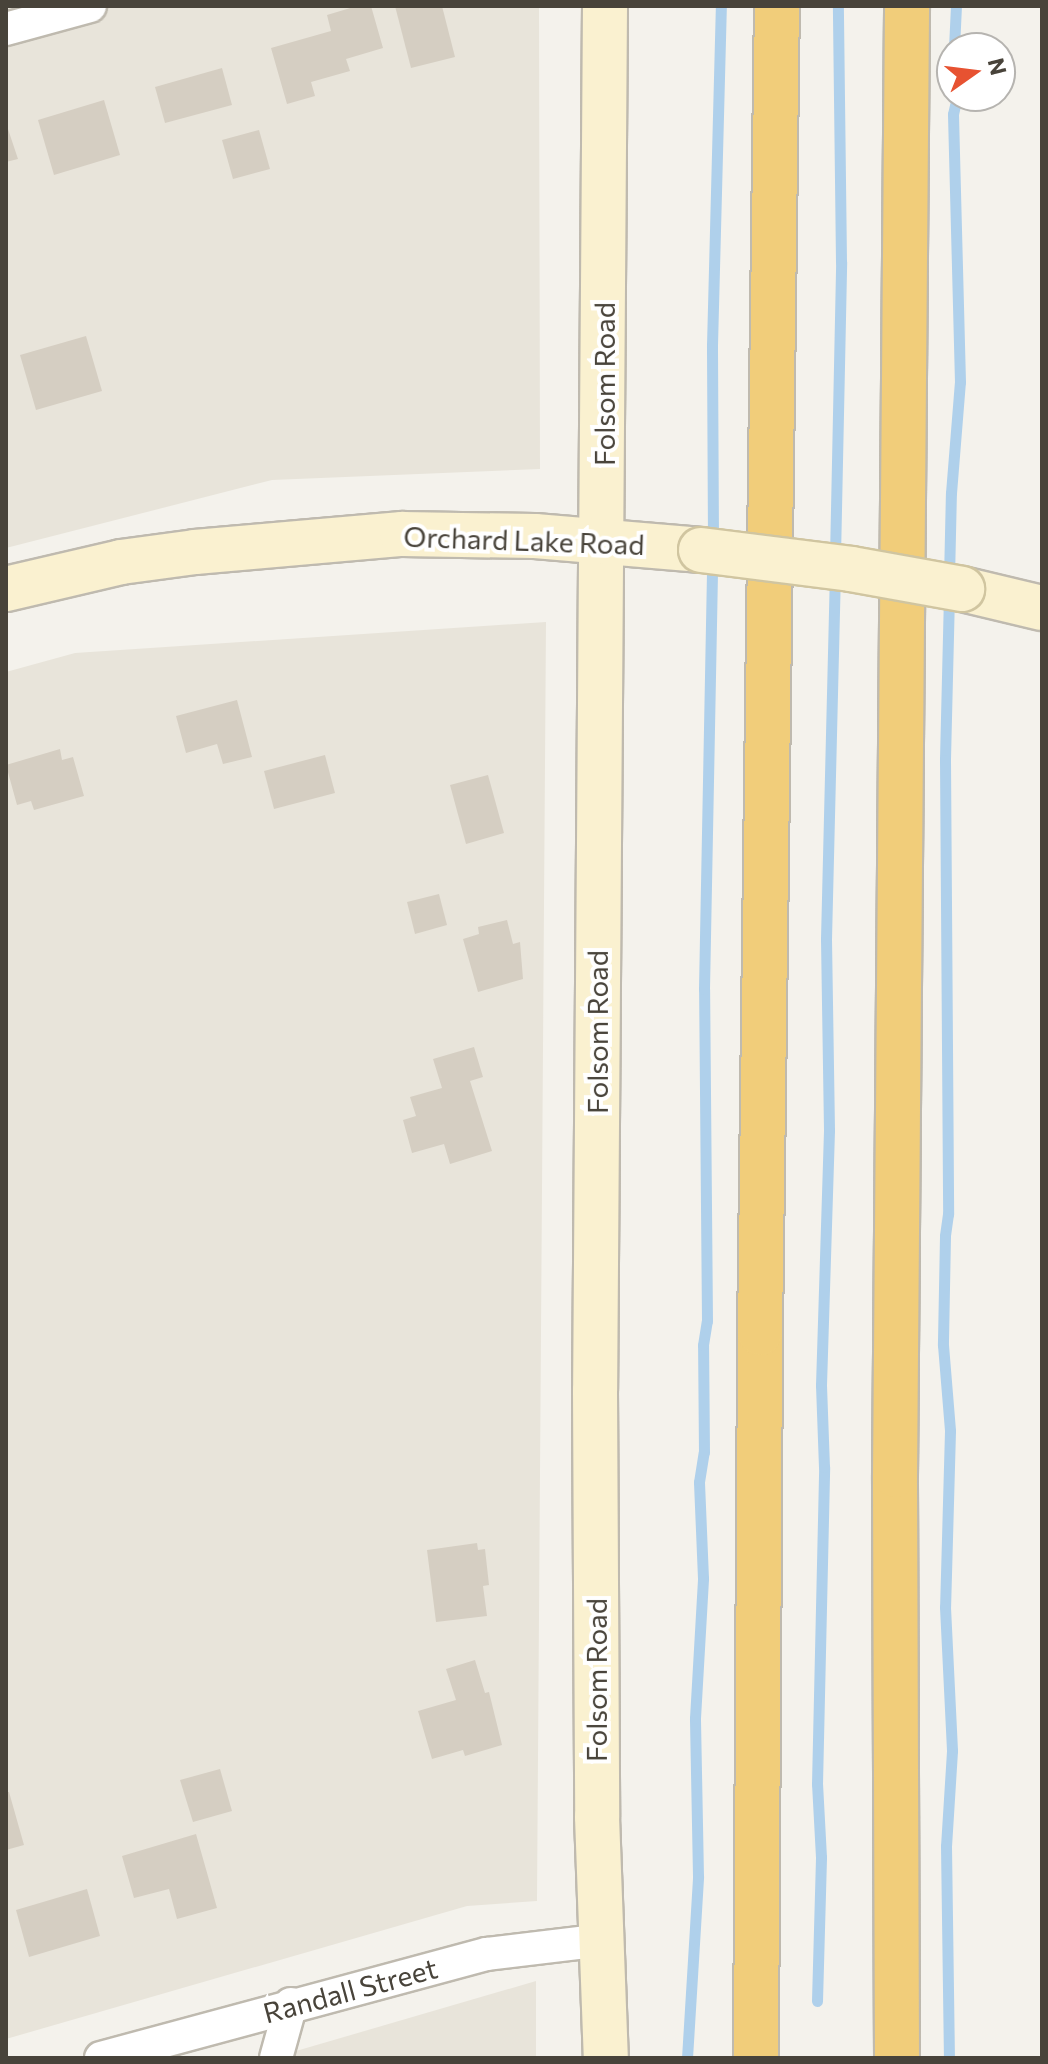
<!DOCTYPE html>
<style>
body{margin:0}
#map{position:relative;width:1048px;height:2064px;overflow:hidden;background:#f4f2ec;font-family:Commissioner,sans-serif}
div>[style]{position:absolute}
.residential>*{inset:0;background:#e8e4da}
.stream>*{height:11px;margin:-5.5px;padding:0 5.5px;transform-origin:5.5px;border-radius:5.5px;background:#afd0eb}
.building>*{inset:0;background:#d5cec2}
.roads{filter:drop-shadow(2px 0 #bfbaaf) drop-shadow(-2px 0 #bfbaaf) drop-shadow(0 2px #bfbaaf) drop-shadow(0 -2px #bfbaaf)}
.street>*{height:32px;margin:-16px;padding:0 16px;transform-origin:16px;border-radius:16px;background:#fff}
.secondary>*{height:44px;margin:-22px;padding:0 22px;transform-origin:22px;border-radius:22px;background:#faf1d0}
.highway>*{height:44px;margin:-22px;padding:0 22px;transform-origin:22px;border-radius:22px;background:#f1cd7a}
.bridges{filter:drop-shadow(2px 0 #d0c5a0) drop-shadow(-2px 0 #d0c5a0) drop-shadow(0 2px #d0c5a0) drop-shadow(0 -2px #d0c5a0)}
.secondary-bridge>*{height:44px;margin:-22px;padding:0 22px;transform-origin:22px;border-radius:22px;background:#faf1d0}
span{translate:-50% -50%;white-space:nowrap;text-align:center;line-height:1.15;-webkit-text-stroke:8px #fff;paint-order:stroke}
.street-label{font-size:28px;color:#48433a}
.frame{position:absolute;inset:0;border:8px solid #48433a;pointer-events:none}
.north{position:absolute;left:936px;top:32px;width:80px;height:80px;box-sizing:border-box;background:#fff;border:2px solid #b6b4b0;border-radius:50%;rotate:76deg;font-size:22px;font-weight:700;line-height:32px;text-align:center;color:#48433a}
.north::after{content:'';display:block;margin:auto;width:28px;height:36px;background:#e75231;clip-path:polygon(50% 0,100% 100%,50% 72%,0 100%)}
</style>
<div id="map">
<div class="residential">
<i style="clip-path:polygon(6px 6px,539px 6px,540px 469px,272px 480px,6px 548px)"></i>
<i style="clip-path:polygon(546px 622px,537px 1901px,467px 1906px,6px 2039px,6px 672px,75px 653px)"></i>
<i style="clip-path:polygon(536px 1981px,536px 2058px,272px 2058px)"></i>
</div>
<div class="stream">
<i style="left:954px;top:48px;width:42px;rotate:-87.3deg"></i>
<i style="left:713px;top:541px;width:196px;rotate:-90.3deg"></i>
<i style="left:712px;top:345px;width:339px;rotate:-88.5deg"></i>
<i style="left:835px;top:557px;width:295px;rotate:-88.8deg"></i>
<i style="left:841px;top:262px;width:256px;rotate:-90.7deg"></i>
<i style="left:949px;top:578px;width:85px;rotate:-88.7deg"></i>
<i style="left:951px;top:493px;width:111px;rotate:-85.4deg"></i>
<i style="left:960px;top:382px;width:268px;rotate:-91.5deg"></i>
<i style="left:953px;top:114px;width:18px;rotate:-77deg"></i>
<i style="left:949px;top:595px;width:165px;rotate:91.4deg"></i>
<i style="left:945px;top:760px;width:454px;rotate:89.6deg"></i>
<i style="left:948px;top:1214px;width:22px;rotate:98deg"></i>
<i style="left:945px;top:1236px;width:109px;rotate:91.1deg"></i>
<i style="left:943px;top:1345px;width:86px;rotate:85.3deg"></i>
<i style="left:950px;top:1431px;width:176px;rotate:91.6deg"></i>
<i style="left:945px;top:1607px;width:144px;rotate:87.2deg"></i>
<i style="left:952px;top:1751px;width:95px;rotate:93.6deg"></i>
<i style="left:946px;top:1846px;width:212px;rotate:89.2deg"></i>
<i style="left:817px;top:2001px;width:144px;rotate:-88.4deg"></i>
<i style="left:821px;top:1857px;width:73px;rotate:-93.1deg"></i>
<i style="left:817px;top:1784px;width:317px;rotate:-88.7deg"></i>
<i style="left:824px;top:1467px;width:82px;rotate:-92.1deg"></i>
<i style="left:821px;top:1385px;width:255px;rotate:-88.2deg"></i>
<i style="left:829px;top:1130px;width:191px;rotate:-90.9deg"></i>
<i style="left:826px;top:939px;width:365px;rotate:-88.6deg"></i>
<i style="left:687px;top:2058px;width:182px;rotate:-86.5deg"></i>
<i style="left:698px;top:1876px;width:158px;rotate:-91.1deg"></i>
<i style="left:695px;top:1718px;width:140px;rotate:-86.7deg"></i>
<i style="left:703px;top:1578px;width:96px;rotate:-92.4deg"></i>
<i style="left:699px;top:1482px;width:30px;rotate:-81deg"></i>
<i style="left:704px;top:1452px;width:107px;rotate:-90.5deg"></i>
<i style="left:703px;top:1345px;width:24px;rotate:-81deg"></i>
<i style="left:707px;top:1321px;width:332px;rotate:-90.5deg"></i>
<i style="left:704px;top:989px;width:427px;rotate:-88.9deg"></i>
</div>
<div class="building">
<i style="clip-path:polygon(357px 6px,371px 6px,383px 48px,346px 59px,350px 71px,311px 82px,315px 96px,287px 104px,271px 48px,331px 31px,327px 15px)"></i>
<i style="clip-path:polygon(395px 6px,442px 6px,455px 57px,411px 68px)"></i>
<i style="clip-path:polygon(222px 68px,232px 105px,165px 123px,155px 87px)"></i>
<i style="clip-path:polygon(104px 100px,120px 155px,54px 175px,38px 120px)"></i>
<i style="clip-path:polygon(6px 123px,18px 159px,6px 162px)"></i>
<i style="clip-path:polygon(259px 130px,270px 169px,233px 179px,222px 140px)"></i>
<i style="clip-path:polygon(86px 336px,102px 391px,36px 410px,20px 355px)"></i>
<i style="clip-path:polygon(237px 700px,252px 757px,223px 764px,217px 744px,186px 753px,176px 716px)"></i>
<i style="clip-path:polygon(60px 749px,62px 760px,73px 757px,84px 796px,34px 810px,31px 801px,17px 805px,6px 765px)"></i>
<i style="clip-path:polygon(325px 755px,335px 793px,274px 809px,264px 771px)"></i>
<i style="clip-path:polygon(488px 775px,504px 833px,466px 844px,450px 785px)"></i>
<i style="clip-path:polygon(439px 894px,447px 925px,415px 934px,407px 902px)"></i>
<i style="clip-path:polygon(507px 920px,513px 944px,520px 942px,523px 979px,478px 992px,463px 939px,479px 934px,478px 927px)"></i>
<i style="clip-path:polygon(474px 1047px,483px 1077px,470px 1081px,492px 1151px,450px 1164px,444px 1144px,412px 1153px,403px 1120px,416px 1116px,410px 1097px,442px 1088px,433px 1059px)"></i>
<i style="clip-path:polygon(477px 1543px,478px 1550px,485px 1549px,489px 1585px,483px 1586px,487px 1616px,436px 1622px,427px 1550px)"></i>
<i style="clip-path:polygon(475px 1660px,485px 1693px,489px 1692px,502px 1745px,465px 1756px,463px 1750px,432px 1759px,418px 1711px,456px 1700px,446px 1669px)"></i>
<i style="clip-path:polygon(220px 1769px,232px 1811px,193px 1822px,180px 1780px)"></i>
<i style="clip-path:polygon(6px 1792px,9px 1792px,24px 1845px,6px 1850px)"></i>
<i style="clip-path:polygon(196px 1834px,217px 1908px,177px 1919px,169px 1889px,134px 1898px,122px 1856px)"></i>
<i style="clip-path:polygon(87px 1889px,100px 1936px,29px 1957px,16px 1910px)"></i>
</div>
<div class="roads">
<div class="street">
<i style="left:6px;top:29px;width:87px;rotate:-15.3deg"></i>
<i style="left:101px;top:2058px;width:400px;rotate:-15.1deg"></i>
<i style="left:487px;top:1954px;width:117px;rotate:-6.9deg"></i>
<i style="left:276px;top:2058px;width:56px;rotate:-74.5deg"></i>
</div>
<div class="secondary">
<i style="left:605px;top:6px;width:1385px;rotate:90.41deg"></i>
<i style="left:595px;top:1391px;width:426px;rotate:89.7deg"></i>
<i style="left:597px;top:1817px;width:241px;rotate:87.9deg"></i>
<i style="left:6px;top:589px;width:118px;rotate:-13.2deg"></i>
<i style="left:121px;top:562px;width:75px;rotate:-7.7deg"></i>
<i style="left:195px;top:552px;width:208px;rotate:-5deg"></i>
<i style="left:402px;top:534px;width:133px;rotate:0.9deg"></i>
<i style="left:535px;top:536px;width:167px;rotate:4.8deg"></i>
<i style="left:962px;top:589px;width:82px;rotate:13.4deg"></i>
</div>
<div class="highway">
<i style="left:756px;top:2058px;width:725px;rotate:-89.68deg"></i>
<i style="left:760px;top:1333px;width:1327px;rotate:-89.27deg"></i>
<i style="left:897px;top:2058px;width:583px;rotate:-90.2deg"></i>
<i style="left:895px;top:1475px;width:1469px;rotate:-89.53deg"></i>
</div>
</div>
<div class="bridges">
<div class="secondary-bridge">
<i style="left:701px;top:550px;width:151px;rotate:7.2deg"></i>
<i style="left:851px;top:569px;width:113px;rotate:10.2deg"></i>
</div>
</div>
<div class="street-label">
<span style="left:604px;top:384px;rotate:-90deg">Folsom Road</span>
<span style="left:524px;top:540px;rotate:2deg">Orchard Lake Road</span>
<span style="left:597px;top:1032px;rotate:-90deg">Folsom Road</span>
<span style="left:596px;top:1680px;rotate:-90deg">Folsom Road</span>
<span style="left:350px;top:1990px;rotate:-15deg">Randall Street</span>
</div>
<div class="frame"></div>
<div class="north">N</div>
</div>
